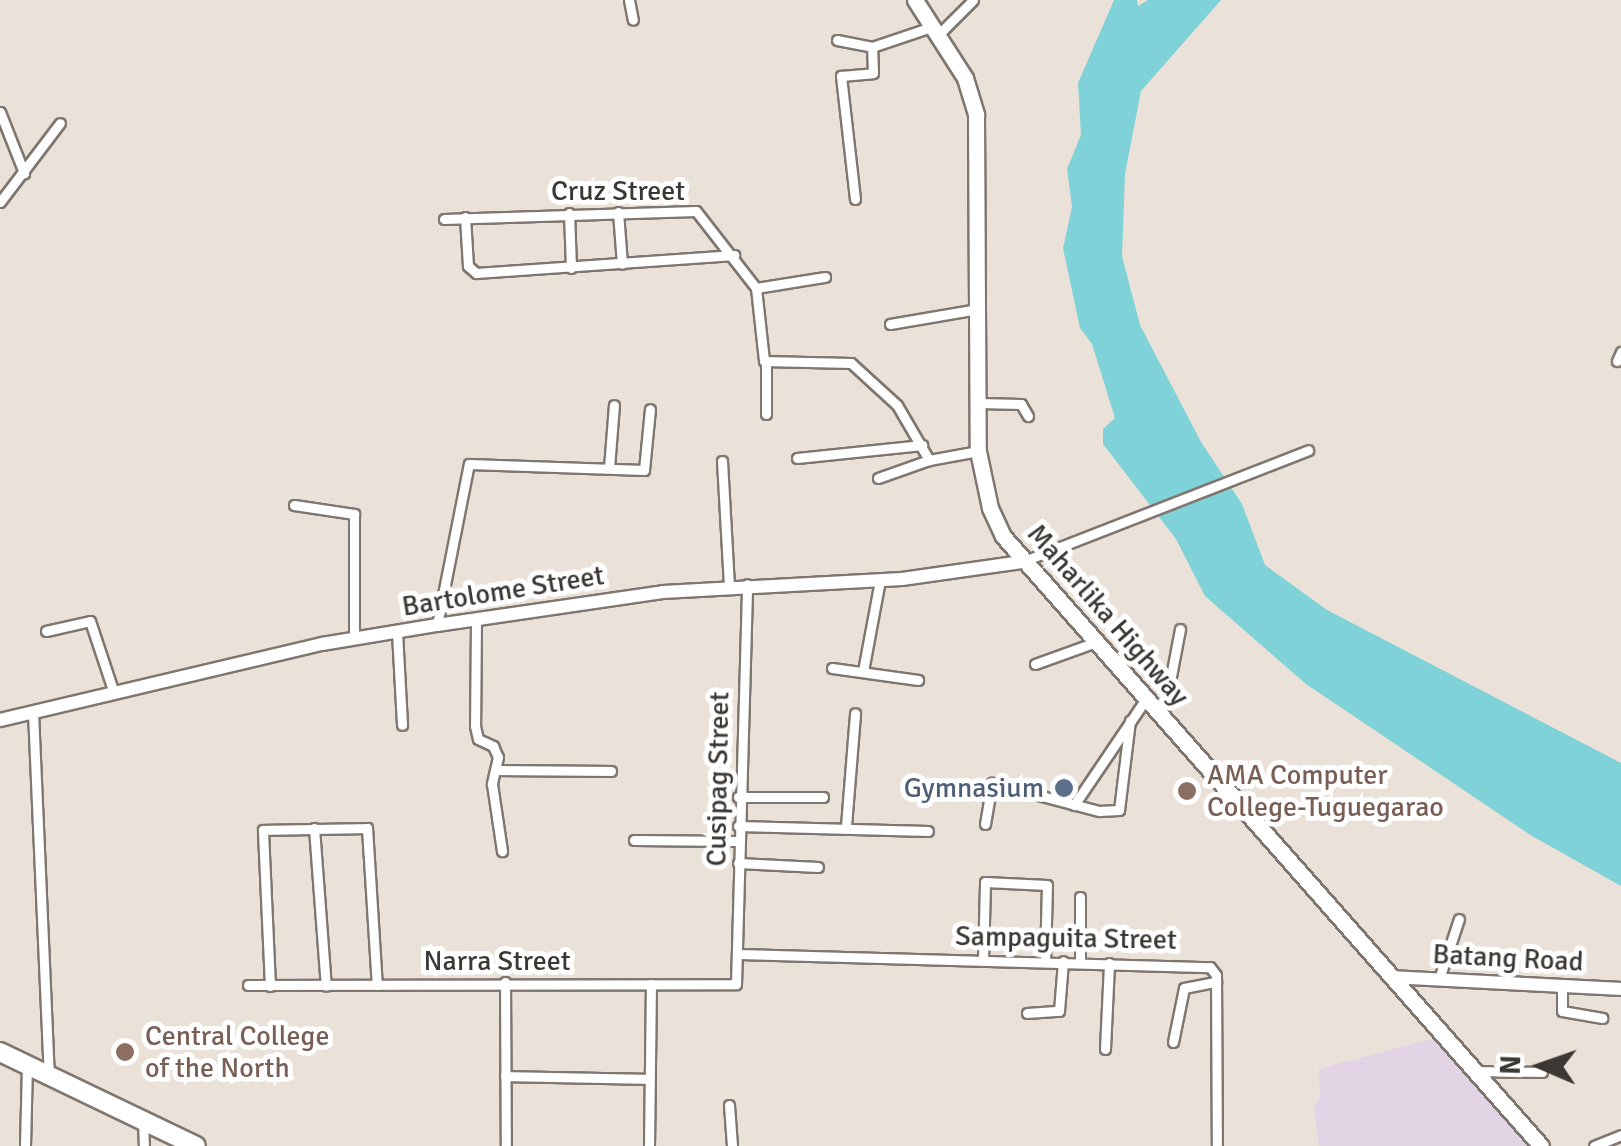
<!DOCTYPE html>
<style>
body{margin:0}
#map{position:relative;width:1621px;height:1146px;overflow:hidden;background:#eae1d8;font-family:Signika,sans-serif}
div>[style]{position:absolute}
.education>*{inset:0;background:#e2d3e5}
.water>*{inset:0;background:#7fd2d8}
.roads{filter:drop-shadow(2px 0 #7f776f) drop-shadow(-2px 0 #7f776f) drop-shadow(0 2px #7f776f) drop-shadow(0 -2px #7f776f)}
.street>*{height:9px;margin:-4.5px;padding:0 4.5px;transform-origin:4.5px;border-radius:4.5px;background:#fff}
.secondary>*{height:12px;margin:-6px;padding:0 6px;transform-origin:6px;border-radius:6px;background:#fff}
.primary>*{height:15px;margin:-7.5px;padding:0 7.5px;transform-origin:7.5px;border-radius:7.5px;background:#fff}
.highway>*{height:18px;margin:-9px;padding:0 9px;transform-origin:9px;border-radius:9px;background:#fff}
.dots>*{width:28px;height:28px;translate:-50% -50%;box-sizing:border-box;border:5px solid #fff;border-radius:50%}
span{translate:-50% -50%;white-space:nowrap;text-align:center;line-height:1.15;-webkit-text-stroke:10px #fff;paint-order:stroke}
.street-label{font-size:28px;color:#3b3733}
.education-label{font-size:28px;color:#785e54}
.left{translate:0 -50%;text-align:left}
.service-label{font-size:28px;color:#4e5e75}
.right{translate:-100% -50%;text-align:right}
.north{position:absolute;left:1491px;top:1016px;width:100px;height:100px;-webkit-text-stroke:8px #fff;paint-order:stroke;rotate:272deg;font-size:28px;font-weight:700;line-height:40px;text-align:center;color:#3b3733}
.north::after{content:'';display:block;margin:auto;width:35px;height:45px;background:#3b3733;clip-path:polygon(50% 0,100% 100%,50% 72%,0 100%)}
</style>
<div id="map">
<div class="education">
<i style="clip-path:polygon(1435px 1038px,1532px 1146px,1319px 1146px,1314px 1107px,1320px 1097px,1319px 1069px)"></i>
</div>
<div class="water">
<i style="clip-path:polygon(1114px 0,1137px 0,1138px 6px,1148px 0,1221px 0,1141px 91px,1125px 174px,1122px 256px,1140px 325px,1201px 442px,1242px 504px,1265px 565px,1327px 610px,1621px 763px,1621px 886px,1532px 836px,1306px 684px,1205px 596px,1176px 539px,1103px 444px,1103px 429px,1115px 418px,1092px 344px,1080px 328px,1063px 248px,1072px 207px,1067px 169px,1081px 135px,1078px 83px)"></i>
</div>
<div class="roads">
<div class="street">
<i style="left:629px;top:0;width:20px;rotate:79deg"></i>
<i style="left:939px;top:34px;width:48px;rotate:-45deg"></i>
<i style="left:837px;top:40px;width:36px;rotate:11deg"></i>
<i style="left:872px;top:47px;width:65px;rotate:-18.7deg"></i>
<i style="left:0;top:112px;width:66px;rotate:68.5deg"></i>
<i style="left:855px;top:199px;width:124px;rotate:-96.5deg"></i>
<i style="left:841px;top:76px;width:32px;rotate:-5deg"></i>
<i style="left:873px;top:73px;width:26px;rotate:-92deg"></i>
<i style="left:0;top:202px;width:99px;rotate:-52.8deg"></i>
<i style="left:618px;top:212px;width:52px;rotate:85.6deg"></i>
<i style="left:569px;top:213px;width:55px;rotate:87.9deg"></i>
<i style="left:465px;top:217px;width:49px;rotate:86.5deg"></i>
<i style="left:468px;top:266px;width:11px;rotate:41deg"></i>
<i style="left:476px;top:273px;width:259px;rotate:-4deg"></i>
<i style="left:444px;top:219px;width:252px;rotate:-1.8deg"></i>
<i style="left:696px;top:211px;width:98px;rotate:52.1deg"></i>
<i style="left:756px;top:288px;width:73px;rotate:83.7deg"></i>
<i style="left:764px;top:361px;width:87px;rotate:1.3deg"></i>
<i style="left:851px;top:363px;width:62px;rotate:42.4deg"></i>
<i style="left:897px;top:405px;width:64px;rotate:59.8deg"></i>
<i style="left:929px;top:460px;width:50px;rotate:-10.4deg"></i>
<i style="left:756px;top:288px;width:70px;rotate:-9.1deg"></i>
<i style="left:890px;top:324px;width:89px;rotate:-9.7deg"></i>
<i style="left:1617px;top:361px;width:10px;rotate:-66deg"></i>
<i style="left:766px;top:362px;width:52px;rotate:90deg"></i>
<i style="left:978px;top:403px;width:43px;rotate:1.3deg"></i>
<i style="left:1021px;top:404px;width:14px;rotate:60deg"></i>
<i style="left:797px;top:458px;width:126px;rotate:-5.9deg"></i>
<i style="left:722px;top:461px;width:124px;rotate:86.8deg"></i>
<i style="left:609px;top:468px;width:63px;rotate:-85.5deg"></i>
<i style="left:878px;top:478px;width:54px;rotate:-19.4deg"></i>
<i style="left:294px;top:505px;width:61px;rotate:8.5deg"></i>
<i style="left:354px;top:514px;width:125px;rotate:90deg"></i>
<i style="left:1024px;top:561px;width:305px;rotate:-21.3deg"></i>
<i style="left:476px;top:620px;width:106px;rotate:90.5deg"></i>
<i style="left:475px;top:726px;width:13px;rotate:77deg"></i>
<i style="left:478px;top:739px;width:17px;rotate:25deg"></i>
<i style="left:493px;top:746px;width:12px;rotate:66deg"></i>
<i style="left:498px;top:757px;width:28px;rotate:103deg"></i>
<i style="left:492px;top:784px;width:68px;rotate:81.5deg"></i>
<i style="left:437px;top:625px;width:164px;rotate:-78.8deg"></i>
<i style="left:469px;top:464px;width:175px;rotate:2deg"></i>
<i style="left:644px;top:470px;width:61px;rotate:-84.4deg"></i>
<i style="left:46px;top:631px;width:45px;rotate:-12.8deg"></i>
<i style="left:90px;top:621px;width:76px;rotate:71.6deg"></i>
<i style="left:397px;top:632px;width:93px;rotate:86.9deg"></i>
<i style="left:1035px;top:664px;width:62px;rotate:-19.9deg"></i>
<i style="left:832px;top:668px;width:87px;rotate:7.9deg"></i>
<i style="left:863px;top:671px;width:93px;rotate:-79.4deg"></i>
<i style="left:1168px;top:692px;width:64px;rotate:-79.2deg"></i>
<i style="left:33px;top:712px;width:362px;rotate:87.5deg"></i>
<i style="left:496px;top:770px;width:115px;rotate:0.5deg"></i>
<i style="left:738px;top:797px;width:85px"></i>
<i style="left:1074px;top:805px;width:127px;rotate:-55.9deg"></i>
<i style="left:985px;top:824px;width:42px;rotate:-80.3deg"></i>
<i style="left:992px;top:783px;width:111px;rotate:14.7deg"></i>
<i style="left:1099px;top:811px;width:20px;rotate:-3deg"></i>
<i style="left:1119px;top:810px;width:90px;rotate:-83deg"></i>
<i style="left:738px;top:826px;width:190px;rotate:1.5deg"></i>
<i style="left:846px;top:826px;width:113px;rotate:-85.4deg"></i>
<i style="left:314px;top:828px;width:158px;rotate:85.7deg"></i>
<i style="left:634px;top:840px;width:104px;rotate:0.6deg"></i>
<i style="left:738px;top:863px;width:80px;rotate:2.9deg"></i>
<i style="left:739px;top:954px;width:471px;rotate:1.6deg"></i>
<i style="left:1210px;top:967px;width:10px;rotate:53deg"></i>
<i style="left:1216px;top:975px;width:171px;rotate:89.7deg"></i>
<i style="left:983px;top:960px;width:78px;rotate:-88.5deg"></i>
<i style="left:985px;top:882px;width:62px;rotate:2.8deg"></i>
<i style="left:1047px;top:885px;width:76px;rotate:91.5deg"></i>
<i style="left:1080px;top:962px;width:65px;rotate:-90deg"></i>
<i style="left:1439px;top:979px;width:63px;rotate:-71.6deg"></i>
<i style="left:505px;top:982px;width:164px;rotate:89.7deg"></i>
<i style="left:248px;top:985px;width:488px;rotate:-0.1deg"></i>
<i style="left:736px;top:984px;width:400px;rotate:-88.4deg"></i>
<i style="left:270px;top:986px;width:156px;rotate:-92.6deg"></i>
<i style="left:263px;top:830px;width:104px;rotate:-1.1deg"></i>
<i style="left:367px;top:828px;width:157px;rotate:86.4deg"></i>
<i style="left:1562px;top:986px;width:25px;rotate:90deg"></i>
<i style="left:1562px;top:1011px;width:41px;rotate:9.9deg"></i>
<i style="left:1027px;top:1013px;width:32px;rotate:-4deg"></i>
<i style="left:1059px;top:1011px;width:50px;rotate:-85.4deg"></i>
<i style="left:1173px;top:1042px;width:55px;rotate:-78.5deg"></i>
<i style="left:1184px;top:988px;width:33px;rotate:-11deg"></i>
<i style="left:1105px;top:1049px;width:86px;rotate:-87.3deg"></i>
<i style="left:1475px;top:1071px;width:67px;rotate:0.9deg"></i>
<i style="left:505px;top:1076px;width:144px;rotate:1.2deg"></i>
<i style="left:729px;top:1105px;width:41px;rotate:85.8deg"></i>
<i style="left:143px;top:1120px;width:26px;rotate:88deg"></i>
<i style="left:25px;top:1146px;width:80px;rotate:-88.6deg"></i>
<i style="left:649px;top:1146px;width:162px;rotate:-89.3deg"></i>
<i style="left:1594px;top:1146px;width:29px;rotate:-22deg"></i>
</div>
<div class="secondary">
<i style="left:0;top:720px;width:331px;rotate:-13.3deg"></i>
<i style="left:322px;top:644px;width:117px;rotate:-9.4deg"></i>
<i style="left:437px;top:625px;width:228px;rotate:-8.3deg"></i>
<i style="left:663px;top:592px;width:239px;rotate:-3.1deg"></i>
<i style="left:902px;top:579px;width:121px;rotate:-8.1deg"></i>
<i style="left:1391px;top:977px;width:230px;rotate:3deg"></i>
</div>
<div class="primary">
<i style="left:915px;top:0;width:93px;rotate:57.3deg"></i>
<i style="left:965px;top:78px;width:39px;rotate:73deg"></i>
<i style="left:976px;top:115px;width:336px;rotate:89.7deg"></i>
<i style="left:978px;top:451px;width:58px;rotate:78.1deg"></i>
<i style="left:990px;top:508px;width:31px;rotate:65deg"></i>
<i style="left:1003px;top:536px;width:813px;rotate:48.59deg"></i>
</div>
<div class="highway">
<i style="left:0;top:1052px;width:217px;rotate:25.6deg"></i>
</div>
</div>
<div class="dots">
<i style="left:1064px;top:788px;background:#5c6f8a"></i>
<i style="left:1187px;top:791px;background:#8d6e63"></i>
<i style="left:125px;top:1052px;background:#8d6e63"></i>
</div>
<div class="street-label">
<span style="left:618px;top:191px">Cruz Street</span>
<span style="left:503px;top:591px;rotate:-9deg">Bartolome Street</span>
<span style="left:1108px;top:615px;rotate:49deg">Maharlika Highway</span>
<span style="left:718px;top:779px;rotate:-89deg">Cusipag Street</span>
<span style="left:1066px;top:938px;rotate:1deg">Sampaguita Street</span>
<span style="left:1508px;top:958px;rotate:3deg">Batang Road</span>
<span style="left:497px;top:961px">Narra Street</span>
</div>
<div class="education-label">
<span class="left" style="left:1207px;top:791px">AMA Computer<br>College-Tuguegarao</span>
<span class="left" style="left:145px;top:1052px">Central College<br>of the North</span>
</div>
<div class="service-label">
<span class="right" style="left:1044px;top:788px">Gymnasium</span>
</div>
<div class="north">N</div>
</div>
